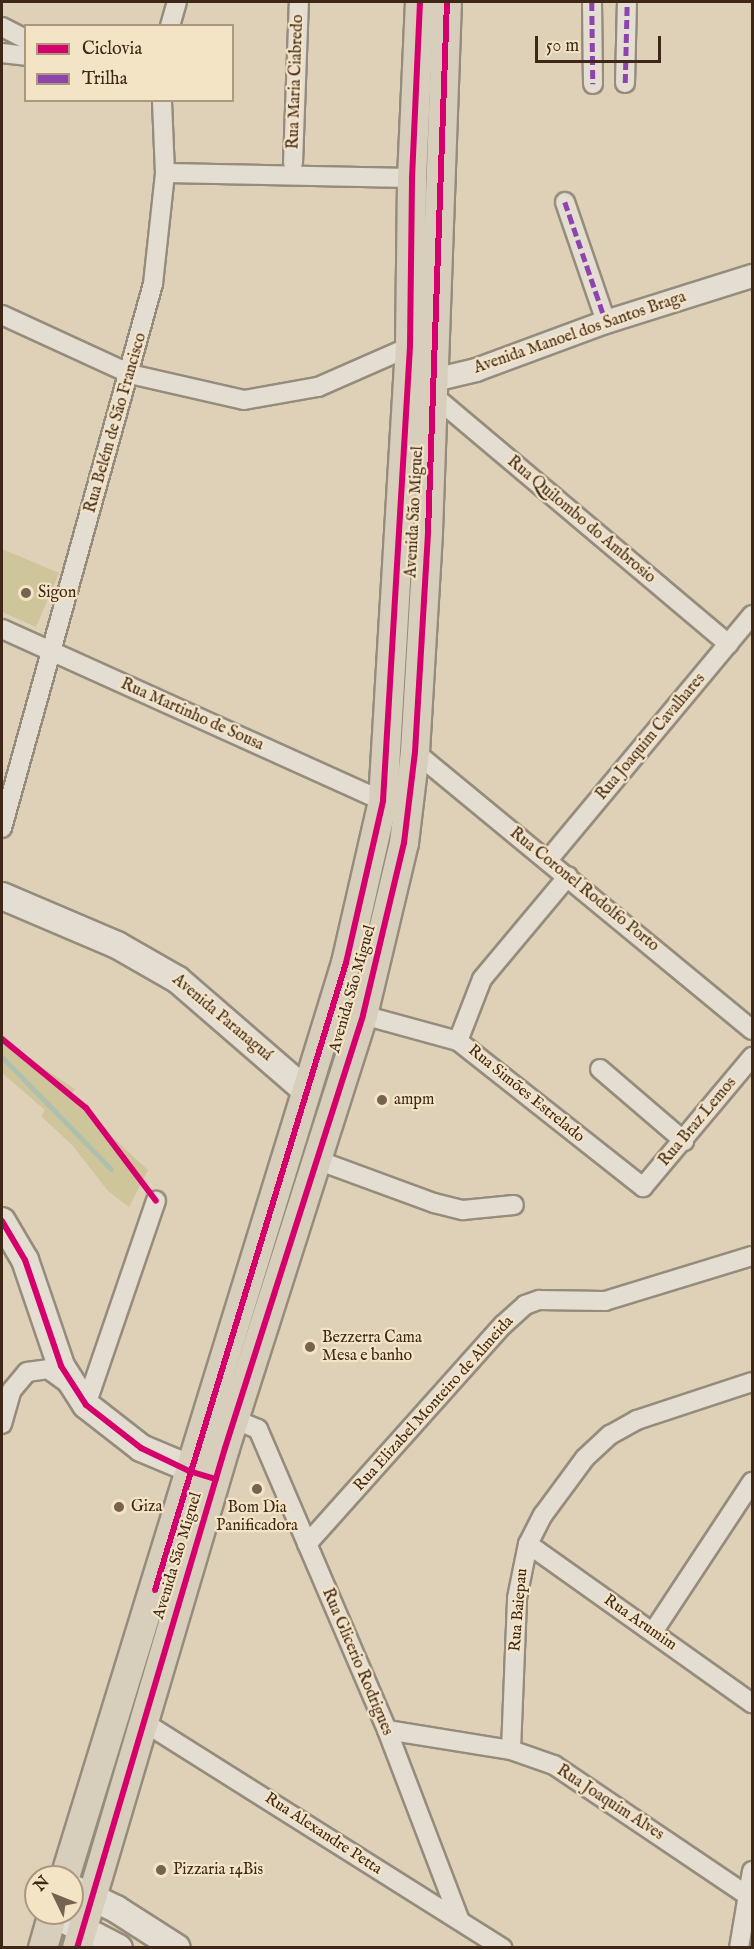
<!DOCTYPE html>
<meta charset="utf-8">
<style>
body{margin:0}
#map{position:relative;width:754px;height:1949px;overflow:hidden;background:#ded1b8;font-family:"IM FELL English",serif}
div>[style]{position:absolute}
.green>*{inset:0;background:#cec59b}
.stream>*{height:5px;margin:-2.5px;padding:0 2.5px;transform-origin:2.5px;border-radius:2.5px;background:#aec0ad}
.roads{filter:drop-shadow(2px 0 #968c7c) drop-shadow(-2px 0 #968c7c) drop-shadow(0 2px #968c7c) drop-shadow(0 -2px #968c7c)}
.minor>*{height:18px;margin:-9px;padding:0 9px;transform-origin:9px;border-radius:9px;background:#e4ddd1}
.tertiary>*{height:22px;margin:-11px;padding:0 11px;transform-origin:11px;border-radius:11px;background:#e4ddd1}
.secondary>*{height:26px;margin:-13px;padding:0 13px;transform-origin:13px;border-radius:13px;background:#e4ddd1}
.primary>*{height:28px;margin:-14px;padding:0 14px;transform-origin:14px;border-radius:14px;background:#d8cebc}
.quiet>*{height:4.5px;margin-top:-2.25px;transform-origin:0;background:repeating-linear-gradient(90deg,#8e44ad 0 9px,transparent 0 13.5px)}
.cycleway>*{height:6px;margin:-3px;padding:0 3px;transform-origin:3px;border-radius:3px;background:#d6006c}
.dots>*{width:16px;height:16px;translate:-50% -50%;box-sizing:border-box;border:3px solid #f4e4c6;border-radius:50%}
span{translate:-50% -50%;white-space:nowrap;text-align:center;line-height:1.15;-webkit-text-stroke:4.5px #f4e4c6;paint-order:stroke}
.street-label{font-size:16px;color:#3f2718}
.poi-label{font-size:16px;color:#3f2718}
.left{translate:0 -50%;text-align:left}
.frame{position:absolute;inset:0;border:3px solid #3f2718;pointer-events:none}
.legend{position:absolute;left:24px;top:24px;width:210px;height:78px;box-sizing:border-box;background:#f4e4c6;border:2px solid #ac9880;margin:0;padding:8px 10px;list-style:none;font-size:18px;color:#3f2718}
.legend li{display:flex;align-items:center;gap:12px;height:30px}
.legend b{width:30px;border:2px solid #ac9880}
.north{position:absolute;left:24px;top:1865px;width:60px;height:60px;box-sizing:border-box;background:#f4e4c6;border:2px solid #ac9880;border-radius:50%;rotate:313deg;font-size:16px;font-weight:700;line-height:24px;text-align:center;color:#3f2718}
.north::after{content:'';display:block;margin:auto;width:21px;height:27px;background:#776250;clip-path:polygon(50% 0,100% 100%,50% 72%,0 100%)}
.scale{position:absolute;left:535px;top:36px;width:126px;height:27px;box-sizing:border-box;border:3px solid #3f2718;border-top:0;padding-left:8px;font-size:18px;line-height:21px;white-space:nowrap;color:#3f2718;-webkit-text-stroke:4px #f4e4c6;paint-order:stroke}
</style>
<div id="map">
<div class="green">
<i style="clip-path:polygon(2px 549px,59px 573px,36px 627px,2px 612px)"></i>
<i style="clip-path:polygon(2px 1041px,75px 1089px,68px 1096px,148px 1170px,129px 1207px,108px 1191px,73px 1146px,41px 1116px,45px 1110px,2px 1073px)"></i>
</div>
<div class="stream">
<i style="left:2px;top:1057px;width:156px;rotate:45.8deg"></i>
</div>
<div class="roads">
<div class="minor">
<i style="left:592px;top:2px;width:82px;rotate:89.3deg"></i>
<i style="left:170px;top:26px;width:25px;rotate:-74deg"></i>
<i style="left:2px;top:27px;width:27px;rotate:27deg"></i>
<i style="left:2px;top:53px;width:24px;rotate:7deg"></i>
<i style="left:625px;top:83px;width:81px;rotate:-88.6deg"></i>
<i style="left:293px;top:163px;width:161px;rotate:-87.9deg"></i>
<i style="left:165px;top:173px;width:247px;rotate:1.2deg"></i>
<i style="left:565px;top:202px;width:127px;rotate:71.1deg"></i>
<i style="left:2px;top:315px;width:141px;rotate:24.7deg"></i>
<i style="left:130px;top:374px;width:117px;rotate:12.8deg"></i>
<i style="left:244px;top:400px;width:75px;rotate:-10deg"></i>
<i style="left:318px;top:387px;width:107px;rotate:-23.7deg"></i>
<i style="left:434px;top:396px;width:385px;rotate:40.1deg"></i>
<i style="left:2px;top:629px;width:418px;rotate:24.3deg"></i>
<i style="left:415px;top:752px;width:437px;rotate:39.5deg"></i>
<i style="left:2px;top:828px;width:565px;rotate:-74.49deg"></i>
<i style="left:153px;top:284px;width:112px;rotate:-83.8deg"></i>
<i style="left:165px;top:173px;width:73px;rotate:-92.4deg"></i>
<i style="left:548px;top:860px;width:319px;rotate:-50.2deg"></i>
<i style="left:363px;top:1015px;width:98px;rotate:15.3deg"></i>
<i style="left:458px;top:1041px;width:236px;rotate:38.3deg"></i>
<i style="left:643px;top:1187px;width:170px;rotate:-50deg"></i>
<i style="left:458px;top:1041px;width:66px;rotate:-68.8deg"></i>
<i style="left:482px;top:979px;width:134px;rotate:-50.1deg"></i>
<i style="left:600px;top:1069px;width:111px;rotate:40.6deg"></i>
<i style="left:317px;top:1160px;width:125px;rotate:20.2deg"></i>
<i style="left:434px;top:1203px;width:30px;rotate:14deg"></i>
<i style="left:463px;top:1210px;width:51px;rotate:-5.6deg"></i>
<i style="left:86px;top:1405px;width:216px;rotate:-71.1deg"></i>
<i style="left:234px;top:1419px;width:26px;rotate:23deg"></i>
<i style="left:258px;top:1429px;width:327px;rotate:66.8deg"></i>
<i style="left:387px;top:1730px;width:204px;rotate:69.1deg"></i>
<i style="left:2px;top:1424px;width:35px;rotate:-74deg"></i>
<i style="left:12px;top:1390px;width:23px;rotate:-50deg"></i>
<i style="left:27px;top:1372px;width:21px;rotate:-8deg"></i>
<i style="left:48px;top:1369px;width:26px;rotate:36deg"></i>
<i style="left:307px;top:1544px;width:294px;rotate:-48.2deg"></i>
<i style="left:503px;top:1325px;width:30px;rotate:-42deg"></i>
<i style="left:525px;top:1305px;width:15px;rotate:-20deg"></i>
<i style="left:539px;top:1300px;width:66px;rotate:0.9deg"></i>
<i style="left:605px;top:1301px;width:154px;rotate:-17deg"></i>
<i style="left:528px;top:1544px;width:275px;rotate:35.4deg"></i>
<i style="left:653px;top:1632px;width:180px;rotate:-56.6deg"></i>
<i style="left:142px;top:1721px;width:426px;rotate:32.2deg"></i>
<i style="left:387px;top:1730px;width:126px;rotate:9.2deg"></i>
<i style="left:511px;top:1750px;width:46px;rotate:19.2deg"></i>
<i style="left:554px;top:1765px;width:234px;rotate:34deg"></i>
<i style="left:511px;top:1750px;width:152px;rotate:-87.7deg"></i>
<i style="left:517px;top:1598px;width:55px;rotate:-78.5deg"></i>
<i style="left:528px;top:1544px;width:33px;rotate:-63deg"></i>
<i style="left:543px;top:1515px;width:71px;rotate:-53.6deg"></i>
<i style="left:585px;top:1458px;width:34px;rotate:-43deg"></i>
<i style="left:610px;top:1435px;width:31px;rotate:-29deg"></i>
<i style="left:637px;top:1420px;width:121px;rotate:-18.3deg"></i>
<i style="left:739px;top:1948px;width:78px;rotate:-80.4deg"></i>
</div>
<div class="tertiary">
<i style="left:417px;top:384px;width:61px;rotate:-13.3deg"></i>
<i style="left:476px;top:370px;width:139px;rotate:-20.3deg"></i>
<i style="left:606px;top:322px;width:153px;rotate:-17.5deg"></i>
</div>
<div class="secondary">
<i style="left:2px;top:896px;width:125px;rotate:23.1deg"></i>
<i style="left:117px;top:945px;width:70px;rotate:29.8deg"></i>
<i style="left:178px;top:980px;width:168px;rotate:40.9deg"></i>
<i style="left:2px;top:1221px;width:45px;rotate:59.5deg"></i>
<i style="left:25px;top:1260px;width:112px;rotate:71.2deg"></i>
<i style="left:61px;top:1366px;width:46px;rotate:57.3deg"></i>
<i style="left:86px;top:1405px;width:70px;rotate:38deg"></i>
<i style="left:141px;top:1448px;width:73px;rotate:22.7deg"></i>
<i style="left:72px;top:1888px;width:49px;rotate:25.5deg"></i>
<i style="left:116px;top:1909px;width:72px;rotate:32.6deg"></i>
<i style="left:53px;top:1914px;width:74px;rotate:27.3deg"></i>
</div>
<div class="primary">
<i style="left:65px;top:1877px;width:956px;rotate:-72.91deg"></i>
<i style="left:346px;top:963px;width:166px;rotate:-77.1deg"></i>
<i style="left:383px;top:801px;width:456px;rotate:-86.6deg"></i>
<i style="left:410px;top:346px;width:168px;rotate:-89.3deg"></i>
<i style="left:412px;top:178px;width:176px;rotate:-87.4deg"></i>
<i style="left:43px;top:1948px;width:36px;rotate:-74deg"></i>
<i style="left:77px;top:1948px;width:521px;rotate:-73.51deg"></i>
<i style="left:225px;top:1448px;width:454px;rotate:-72.3deg"></i>
<i style="left:363px;top:1015px;width:177px;rotate:-76.6deg"></i>
<i style="left:404px;top:843px;width:92px;rotate:-83.1deg"></i>
<i style="left:415px;top:752px;width:220px;rotate:-86.6deg"></i>
<i style="left:428px;top:532px;width:530px;rotate:-87.95deg"></i>
</div>
</div>
<div class="quiet">
<i style="left:592px;top:2px;width:82px;rotate:89.3deg"></i>
<i style="left:625px;top:83px;width:81px;rotate:-88.6deg"></i>
<i style="left:565px;top:202px;width:127px;rotate:71.1deg"></i>
</div>
<div class="cycleway">
<i style="left:2px;top:1039px;width:109px;rotate:39.4deg"></i>
<i style="left:86px;top:1108px;width:116px;rotate:53deg"></i>
<i style="left:2px;top:1221px;width:45px;rotate:59.5deg"></i>
<i style="left:25px;top:1260px;width:112px;rotate:71.2deg"></i>
<i style="left:61px;top:1366px;width:46px;rotate:57.3deg"></i>
<i style="left:86px;top:1405px;width:70px;rotate:38deg"></i>
<i style="left:141px;top:1448px;width:53px;rotate:25.6deg"></i>
<i style="left:189px;top:1471px;width:28px;rotate:17deg"></i>
<i style="left:155px;top:1590px;width:655px;rotate:-73.06deg"></i>
<i style="left:346px;top:963px;width:166px;rotate:-77.1deg"></i>
<i style="left:383px;top:801px;width:456px;rotate:-86.6deg"></i>
<i style="left:410px;top:346px;width:168px;rotate:-89.3deg"></i>
<i style="left:412px;top:178px;width:176px;rotate:-87.4deg"></i>
<i style="left:77px;top:1948px;width:521px;rotate:-73.51deg"></i>
<i style="left:225px;top:1448px;width:454px;rotate:-72.3deg"></i>
<i style="left:363px;top:1015px;width:177px;rotate:-76.6deg"></i>
<i style="left:404px;top:843px;width:92px;rotate:-83.1deg"></i>
<i style="left:415px;top:752px;width:220px;rotate:-86.6deg"></i>
<i style="left:428px;top:532px;width:530px;rotate:-87.95deg"></i>
</div>
<div class="dots">
<i style="left:26px;top:593px;background:#776250"></i>
<i style="left:382px;top:1100px;background:#776250"></i>
<i style="left:310px;top:1347px;background:#776250"></i>
<i style="left:257px;top:1489px;background:#776250"></i>
<i style="left:119px;top:1507px;background:#776250"></i>
<i style="left:161px;top:1870px;background:#776250"></i>
</div>
<div class="street-label">
<span style="left:296px;top:82px;rotate:-88deg">Rua Maria Ciabredo</span>
<span style="left:580px;top:333px;rotate:-19deg">Avenida Manoel dos Santos Braga</span>
<span style="left:116px;top:423px;rotate:-74deg">Rua Belém de São Francisco</span>
<span style="left:415px;top:512px;rotate:-87deg">Avenida São Miguel</span>
<span style="left:581px;top:520px;rotate:40deg">Rua Quilombo do Ambrosio</span>
<span style="left:192px;top:715px;rotate:24deg">Rua Martinho de Sousa</span>
<span style="left:651px;top:737px;rotate:-50deg">Rua Joaquim Cavalhares</span>
<span style="left:584px;top:890px;rotate:39deg">Rua Coronel Rodolfo Porto</span>
<span style="left:353px;top:989px;rotate:-74deg">Avenida São Miguel</span>
<span style="left:222px;top:1018px;rotate:40deg">Avenida Paranaguá</span>
<span style="left:526px;top:1094px;rotate:39deg">Rua Simões Estrelado</span>
<span style="left:698px;top:1122px;rotate:-50deg">Rua Braz Lemos</span>
<span style="left:434px;top:1404px;rotate:-48deg">Rua Elizabel Monteiro de Almeida</span>
<span style="left:178px;top:1556px;rotate:-73deg">Avenida São Miguel</span>
<span style="left:519px;top:1610px;rotate:-85deg">Rua Baiepau</span>
<span style="left:640px;top:1623px;rotate:35deg">Rua Arumim</span>
<span style="left:357px;top:1662px;rotate:67deg">Rua Glicerio Rodrigues</span>
<span style="left:610px;top:1803px;rotate:33deg">Rua Joaquim Alves</span>
<span style="left:323px;top:1834px;rotate:33deg">Rua Alexandre Petta</span>
</div>
<div class="poi-label">
<span class="left" style="left:38px;top:593px">Sigon</span>
<span class="left" style="left:394px;top:1100px">ampm</span>
<span class="left" style="left:322px;top:1347px">Bezzerra Cama<br>Mesa e banho</span>
<span class="left" style="left:131px;top:1507px">Giza</span>
<span style="left:257px;top:1517px">Bom Dia<br>Panificadora</span>
<span class="left" style="left:173px;top:1870px">Pizzaria 14Bis</span>
</div>
<div class="frame"></div>
<ul class="legend">
<li><b style="height:8px;background:#d6006c"></b>Ciclovia</li>
<li><b style="height:8px;background:#8e44ad"></b>Trilha</li>
</ul>
<div class="north">N</div>
<div class="scale">50 m</div>
</div>
